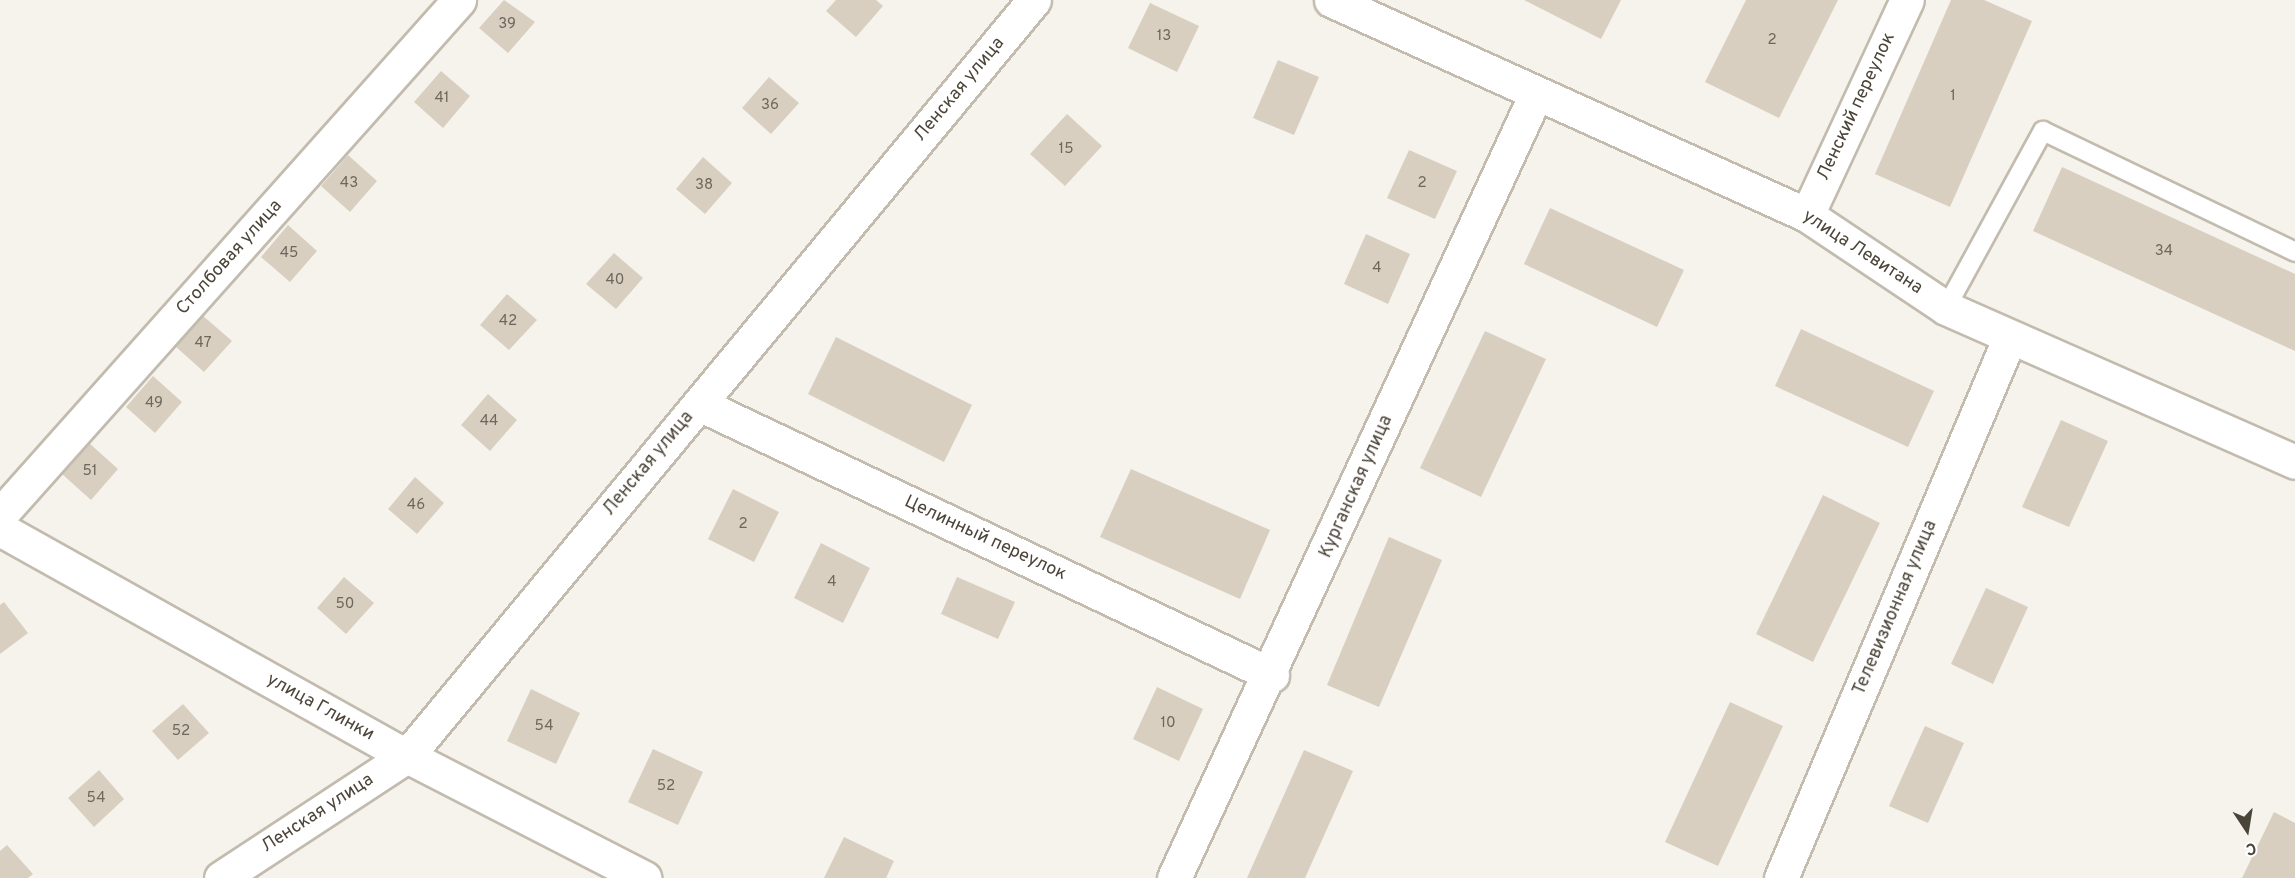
<!DOCTYPE html>
<meta charset="utf-8">
<style>
body{margin:0}
#map{position:relative;width:2295px;height:878px;overflow:hidden;background:#f6f3ec;font-family:Overpass,sans-serif}
div>[style]{position:absolute}
.building>*{inset:0;background:#d8cfc1}
.roads{filter:drop-shadow(2px 0 #c2bbae) drop-shadow(-2px 0 #c2bbae) drop-shadow(0 2px #c2bbae) drop-shadow(0 -2px #c2bbae)}
.service>*{height:18px;margin:-9px;padding:0 9px;transform-origin:9px;border-radius:9px;background:#fff}
.minor>*{height:33px;margin:-16.5px;padding:0 16.5px;transform-origin:16.5px;border-radius:16.5px;background:#fff}
span{translate:-50% -50%;white-space:nowrap;text-align:center;line-height:1.15;-webkit-text-stroke:5px #fff;paint-order:stroke}
.number-label{font-size:15px;color:#6e675b}
.number-label span{-webkit-text-stroke-width:0}
.street-label{font-size:18px;color:#4b4439}
.north{position:absolute;left:2217px;top:800px;width:60px;height:60px;-webkit-text-stroke:4px #fff;paint-order:stroke;rotate:168deg;font-size:16px;font-weight:700;line-height:24px;text-align:center;color:#4b4439}
.north::after{content:'';display:block;margin:auto;width:21px;height:27px;background:#4b4439;clip-path:polygon(50% 0,100% 100%,50% 72%,0 100%)}
</style>
<div id="map">
<div class="building">
<i style="clip-path:polygon(504px 0,535px 22px,508px 53px,479px 28px)"></i>
<i style="clip-path:polygon(836px 0,876px 0,883px 6px,856px 37px,826px 11px)"></i>
<i style="clip-path:polygon(1524px 0,1621px 0,1601px 39px)"></i>
<i style="clip-path:polygon(1746px 0,1838px 0,1779px 118px,1705px 82px)"></i>
<i style="clip-path:polygon(1951px 0,1984px 0,2032px 21px,1950px 207px,1875px 174px)"></i>
<i style="clip-path:polygon(1150px 3px,1199px 26px,1177px 72px,1128px 48px)"></i>
<i style="clip-path:polygon(1278px 60px,1319px 77px,1294px 135px,1253px 118px)"></i>
<i style="clip-path:polygon(441px 71px,470px 96px,443px 128px,414px 102px)"></i>
<i style="clip-path:polygon(769px 77px,799px 103px,771px 134px,742px 108px)"></i>
<i style="clip-path:polygon(1067px 114px,1102px 146px,1065px 186px,1030px 154px)"></i>
<i style="clip-path:polygon(1409px 150px,1457px 171px,1435px 219px,1387px 198px)"></i>
<i style="clip-path:polygon(348px 155px,377px 181px,350px 212px,321px 186px)"></i>
<i style="clip-path:polygon(703px 157px,732px 183px,705px 214px,676px 189px)"></i>
<i style="clip-path:polygon(2062px 167px,2295px 274px,2295px 351px,2033px 231px)"></i>
<i style="clip-path:polygon(1550px 208px,1684px 270px,1657px 327px,1524px 264px)"></i>
<i style="clip-path:polygon(288px 225px,317px 251px,290px 282px,261px 257px)"></i>
<i style="clip-path:polygon(1366px 234px,1410px 254px,1388px 304px,1344px 284px)"></i>
<i style="clip-path:polygon(614px 253px,643px 278px,616px 309px,586px 284px)"></i>
<i style="clip-path:polygon(507px 294px,537px 320px,509px 350px,480px 325px)"></i>
<i style="clip-path:polygon(202px 315px,232px 341px,204px 372px,175px 346px)"></i>
<i style="clip-path:polygon(1801px 329px,1934px 391px,1908px 447px,1775px 386px)"></i>
<i style="clip-path:polygon(1485px 331px,1546px 359px,1481px 497px,1420px 468px)"></i>
<i style="clip-path:polygon(836px 337px,972px 405px,944px 462px,808px 394px)"></i>
<i style="clip-path:polygon(153px 376px,182px 402px,155px 433px,126px 407px)"></i>
<i style="clip-path:polygon(488px 394px,517px 420px,490px 451px,461px 425px)"></i>
<i style="clip-path:polygon(2061px 420px,2108px 441px,2069px 527px,2022px 507px)"></i>
<i style="clip-path:polygon(89px 443px,118px 469px,91px 500px,62px 474px)"></i>
<i style="clip-path:polygon(1131px 469px,1270px 530px,1240px 599px,1100px 537px)"></i>
<i style="clip-path:polygon(415px 477px,444px 503px,417px 534px,388px 509px)"></i>
<i style="clip-path:polygon(733px 489px,779px 512px,754px 562px,708px 539px)"></i>
<i style="clip-path:polygon(1823px 495px,1880px 523px,1813px 662px,1756px 634px)"></i>
<i style="clip-path:polygon(1389px 537px,1442px 560px,1379px 707px,1327px 685px)"></i>
<i style="clip-path:polygon(821px 543px,870px 568px,843px 623px,794px 598px)"></i>
<i style="clip-path:polygon(344px 577px,374px 603px,346px 634px,317px 608px)"></i>
<i style="clip-path:polygon(957px 577px,1015px 602px,998px 639px,941px 614px)"></i>
<i style="clip-path:polygon(1986px 588px,2028px 607px,1993px 684px,1951px 664px)"></i>
<i style="clip-path:polygon(4px 602px,28px 633px,0 654px,0 605px)"></i>
<i style="clip-path:polygon(1157px 687px,1203px 709px,1179px 761px,1133px 739px)"></i>
<i style="clip-path:polygon(531px 689px,580px 713px,556px 764px,507px 741px)"></i>
<i style="clip-path:polygon(1730px 702px,1783px 726px,1718px 866px,1665px 842px)"></i>
<i style="clip-path:polygon(183px 704px,209px 733px,178px 760px,152px 731px)"></i>
<i style="clip-path:polygon(1925px 726px,1964px 743px,1928px 823px,1889px 806px)"></i>
<i style="clip-path:polygon(653px 749px,703px 772px,678px 825px,628px 802px)"></i>
<i style="clip-path:polygon(1304px 750px,1353px 771px,1305px 878px,1247px 878px)"></i>
<i style="clip-path:polygon(99px 770px,124px 799px,94px 827px,68px 798px)"></i>
<i style="clip-path:polygon(2274px 812px,2295px 823px,2295px 878px,2242px 878px)"></i>
<i style="clip-path:polygon(844px 837px,894px 861px,886px 878px,824px 878px)"></i>
<i style="clip-path:polygon(7px 845px,33px 874px,28px 878px,0 878px,0 851px)"></i>
</div>
<div class="roads">
<div class="service">
<i style="left:1946px;top:308px;width:202px;rotate:-61.3deg"></i>
<i style="left:2043px;top:131px;width:280px;rotate:25.6deg"></i>
</div>
<div class="minor">
<i style="left:1331px;top:0;width:522px;rotate:24.31deg"></i>
<i style="left:1807px;top:215px;width:167px;rotate:33.8deg"></i>
<i style="left:1946px;top:308px;width:381px;rotate:23.8deg"></i>
<i style="left:1807px;top:215px;width:237px;rotate:-65.1deg"></i>
<i style="left:699px;top:404px;width:634px;rotate:25.31deg"></i>
<i style="left:0;top:515px;width:690px;rotate:-48.29deg"></i>
<i style="left:0;top:529px;width:466px;rotate:29.2deg"></i>
<i style="left:407px;top:756px;width:267px;rotate:27.2deg"></i>
<i style="left:221px;top:878px;width:222px;rotate:-33.3deg"></i>
<i style="left:407px;top:756px;width:982px;rotate:-50.33deg"></i>
<i style="left:1174px;top:878px;width:864px;rotate:-65.22deg"></i>
<i style="left:1781px;top:878px;width:587px;rotate:-67.06deg"></i>
</div>
</div>
<div class="number-label">
<span style="left:507px;top:25px">39</span>
<span style="left:1164px;top:37px">13</span>
<span style="left:1772px;top:41px">2</span>
<span style="left:1953px;top:97px">1</span>
<span style="left:442px;top:99px">41</span>
<span style="left:770px;top:106px">36</span>
<span style="left:1066px;top:150px">15</span>
<span style="left:349px;top:184px">43</span>
<span style="left:1422px;top:184px">2</span>
<span style="left:704px;top:186px">38</span>
<span style="left:2164px;top:252px">34</span>
<span style="left:289px;top:254px">45</span>
<span style="left:1377px;top:269px">4</span>
<span style="left:615px;top:281px">40</span>
<span style="left:508px;top:322px">42</span>
<span style="left:203px;top:344px">47</span>
<span style="left:154px;top:404px">49</span>
<span style="left:489px;top:422px">44</span>
<span style="left:90px;top:472px">51</span>
<span style="left:416px;top:506px">46</span>
<span style="left:743px;top:525px">2</span>
<span style="left:832px;top:583px">4</span>
<span style="left:345px;top:605px">50</span>
<span style="left:1168px;top:724px">10</span>
<span style="left:544px;top:727px">54</span>
<span style="left:181px;top:732px">52</span>
<span style="left:666px;top:787px">52</span>
<span style="left:96px;top:799px">54</span>
</div>
<div class="street-label">
<span style="left:960px;top:90px;rotate:-50deg">Ленская улица</span>
<span style="left:1857px;top:107px;rotate:-65deg">Ленский переулок</span>
<span style="left:1862px;top:253px;rotate:33deg">улица Левитана</span>
<span style="left:230px;top:258px;rotate:-48deg">Столбовая улица</span>
<span style="left:649px;top:464px;rotate:-50deg">Ленская улица</span>
<span style="left:1357px;top:487px;rotate:-66deg">Курганская улица</span>
<span style="left:985px;top:539px;rotate:25deg">Целинный переулок</span>
<span style="left:1896px;top:608px;rotate:-67deg">Телевизионная улица</span>
<span style="left:320px;top:708px;rotate:29deg">улица Глинки</span>
<span style="left:318px;top:814px;rotate:-33deg">Ленская улица</span>
</div>
<div class="north">С</div>
</div>
